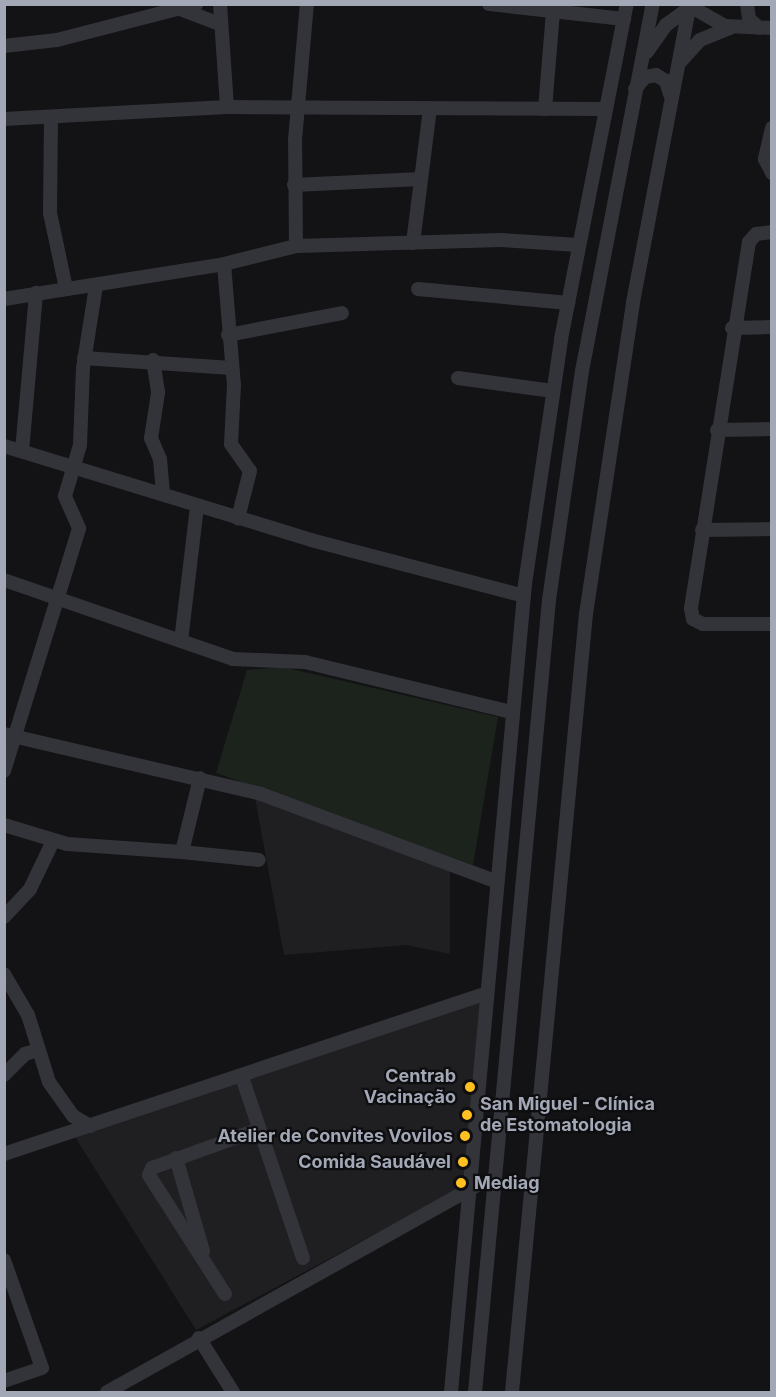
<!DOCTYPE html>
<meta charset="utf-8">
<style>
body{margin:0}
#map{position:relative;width:776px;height:1397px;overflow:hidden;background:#131315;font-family:Inter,sans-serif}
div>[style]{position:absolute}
.built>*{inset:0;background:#1f1f22}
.green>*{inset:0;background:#1b231c}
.minor>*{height:14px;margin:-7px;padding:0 7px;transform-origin:7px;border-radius:7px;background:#33343a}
.dots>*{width:16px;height:16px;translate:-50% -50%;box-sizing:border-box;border:3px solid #0e0e10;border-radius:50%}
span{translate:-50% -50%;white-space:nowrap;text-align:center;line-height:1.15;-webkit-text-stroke:4.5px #0e0e10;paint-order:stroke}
.poi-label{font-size:18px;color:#a3a8b6;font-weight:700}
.right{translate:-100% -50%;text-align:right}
.left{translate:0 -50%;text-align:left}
.frame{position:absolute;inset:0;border:6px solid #a3a8b6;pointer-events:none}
</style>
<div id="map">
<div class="built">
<i style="clip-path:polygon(255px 798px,450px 871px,450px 954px,407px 945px,284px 955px)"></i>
<i style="clip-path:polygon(492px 994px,478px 1179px,196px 1330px,75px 1137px)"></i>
</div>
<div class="green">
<i style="clip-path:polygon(283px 667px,498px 717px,473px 865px,216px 773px,247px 670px)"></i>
</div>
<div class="minor">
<i style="left:220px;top:4px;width:103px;rotate:86.1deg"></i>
<i style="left:489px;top:4px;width:136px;rotate:6.3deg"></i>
<i style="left:686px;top:4px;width:45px;rotate:29.4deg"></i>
<i style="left:725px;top:26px;width:47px;rotate:2.4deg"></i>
<i style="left:747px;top:4px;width:15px;rotate:82deg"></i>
<i style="left:749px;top:19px;width:13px;rotate:42deg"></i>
<i style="left:180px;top:9px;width:43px;rotate:20.6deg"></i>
<i style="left:4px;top:46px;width:53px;rotate:-6.5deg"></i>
<i style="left:57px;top:40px;width:144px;rotate:-14.5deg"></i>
<i style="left:647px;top:52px;width:33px;rotate:-55deg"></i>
<i style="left:666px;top:25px;width:34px;rotate:-36deg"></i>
<i style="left:681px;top:61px;width:28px;rotate:-48deg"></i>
<i style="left:700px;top:40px;width:32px;rotate:-22deg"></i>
<i style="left:635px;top:89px;width:16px;rotate:-50deg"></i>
<i style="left:645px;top:77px;width:11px;rotate:-10deg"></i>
<i style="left:656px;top:75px;width:12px;rotate:31deg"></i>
<i style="left:666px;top:81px;width:14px;rotate:73deg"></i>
<i style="left:545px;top:109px;width:98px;rotate:-85.3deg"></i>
<i style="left:51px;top:117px;width:96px;rotate:90.6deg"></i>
<i style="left:50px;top:213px;width:77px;rotate:78deg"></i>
<i style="left:4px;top:119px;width:223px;rotate:-3.1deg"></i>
<i style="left:227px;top:107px;width:378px;rotate:0.3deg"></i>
<i style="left:772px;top:128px;width:32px;rotate:103deg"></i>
<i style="left:765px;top:159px;width:16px;rotate:63deg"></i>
<i style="left:294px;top:185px;width:127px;rotate:-2.7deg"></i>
<i style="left:772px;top:232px;width:16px;rotate:173deg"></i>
<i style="left:756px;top:234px;width:11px;rotate:131deg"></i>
<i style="left:749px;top:242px;width:371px;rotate:99deg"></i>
<i style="left:691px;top:608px;width:11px;rotate:80deg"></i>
<i style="left:693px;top:619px;width:11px;rotate:27deg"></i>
<i style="left:703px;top:624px;width:69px"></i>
<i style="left:413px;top:243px;width:135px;rotate:-82.8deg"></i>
<i style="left:296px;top:246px;width:106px;rotate:-90.5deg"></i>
<i style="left:295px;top:140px;width:137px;rotate:-85deg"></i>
<i style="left:224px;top:264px;width:121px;rotate:85.3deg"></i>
<i style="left:234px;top:385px;width:59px;rotate:92.9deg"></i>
<i style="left:231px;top:444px;width:33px;rotate:55deg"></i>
<i style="left:250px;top:471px;width:49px;rotate:104.3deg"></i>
<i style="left:418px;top:289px;width:151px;rotate:5.3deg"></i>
<i style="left:4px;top:299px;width:223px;rotate:-9deg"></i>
<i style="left:224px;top:264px;width:74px;rotate:-14deg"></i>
<i style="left:296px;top:246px;width:205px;rotate:-1.7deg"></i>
<i style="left:501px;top:240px;width:77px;rotate:3.7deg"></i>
<i style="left:732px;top:328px;width:40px;rotate:-1.4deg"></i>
<i style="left:228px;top:335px;width:116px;rotate:-10.9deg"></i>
<i style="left:84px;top:358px;width:148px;rotate:3.9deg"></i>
<i style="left:153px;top:360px;width:33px;rotate:81deg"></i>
<i style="left:158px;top:393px;width:46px;rotate:98.8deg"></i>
<i style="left:151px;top:438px;width:23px;rotate:67deg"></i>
<i style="left:160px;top:459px;width:35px;rotate:85deg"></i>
<i style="left:458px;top:378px;width:96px;rotate:7.8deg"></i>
<i style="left:717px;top:430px;width:55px;rotate:-1deg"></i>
<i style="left:4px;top:446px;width:321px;rotate:17deg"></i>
<i style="left:311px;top:540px;width:220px;rotate:14.7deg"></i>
<i style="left:22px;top:451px;width:159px;rotate:-84.9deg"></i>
<i style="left:702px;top:530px;width:70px;rotate:-0.8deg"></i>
<i style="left:4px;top:580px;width:242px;rotate:19deg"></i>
<i style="left:233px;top:659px;width:72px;rotate:2.4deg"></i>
<i style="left:305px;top:662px;width:212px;rotate:13.6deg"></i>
<i style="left:181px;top:641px;width:136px;rotate:-83.2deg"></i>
<i style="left:4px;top:734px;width:264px;rotate:13.1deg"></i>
<i style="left:261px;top:794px;width:250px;rotate:20.4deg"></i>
<i style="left:4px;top:771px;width:254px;rotate:-72.8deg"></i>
<i style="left:79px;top:528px;width:35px;rotate:-114deg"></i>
<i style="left:65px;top:496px;width:53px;rotate:-73.6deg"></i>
<i style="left:80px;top:445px;width:77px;rotate:-87.8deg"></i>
<i style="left:83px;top:368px;width:83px;rotate:-81deg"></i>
<i style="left:4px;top:825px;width:66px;rotate:16.8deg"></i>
<i style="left:67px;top:844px;width:115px;rotate:4deg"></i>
<i style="left:182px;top:852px;width:76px;rotate:-76.3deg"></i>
<i style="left:182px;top:852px;width:77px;rotate:5.9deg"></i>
<i style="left:4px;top:917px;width:38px;rotate:-47deg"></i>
<i style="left:30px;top:889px;width:53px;rotate:-64.4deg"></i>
<i style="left:4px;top:974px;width:48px;rotate:59.7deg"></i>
<i style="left:28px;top:1015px;width:70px;rotate:72.6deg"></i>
<i style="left:49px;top:1082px;width:42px;rotate:54.8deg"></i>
<i style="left:73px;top:1116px;width:20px;rotate:30deg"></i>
<i style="left:4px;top:1075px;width:30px;rotate:-45deg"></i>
<i style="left:25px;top:1054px;width:14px;rotate:-17deg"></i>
<i style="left:242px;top:1077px;width:191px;rotate:71.4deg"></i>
<i style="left:4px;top:1154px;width:506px;rotate:-18.43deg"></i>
<i style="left:176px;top:1158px;width:97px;rotate:73.8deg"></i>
<i style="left:4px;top:1260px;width:114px;rotate:70.6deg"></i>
<i style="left:42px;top:1368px;width:40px;rotate:161.1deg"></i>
<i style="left:225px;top:1294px;width:141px;rotate:-122.6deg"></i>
<i style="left:149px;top:1175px;width:8px;rotate:-67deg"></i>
<i style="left:152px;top:1168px;width:114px;rotate:-20deg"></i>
<i style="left:199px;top:1338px;width:64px;rotate:57.8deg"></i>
<i style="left:107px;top:1392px;width:424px;rotate:-29.2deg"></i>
<i style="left:451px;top:1392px;width:811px;rotate:-84.77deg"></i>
<i style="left:525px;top:584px;width:248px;rotate:-81.6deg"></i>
<i style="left:561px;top:339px;width:341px;rotate:-78.9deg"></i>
<i style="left:475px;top:1392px;width:795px;rotate:-84.66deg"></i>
<i style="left:549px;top:600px;width:231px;rotate:-81.8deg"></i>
<i style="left:582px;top:371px;width:374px;rotate:-79.1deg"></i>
<i style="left:512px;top:1392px;width:782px;rotate:-84.57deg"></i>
<i style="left:586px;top:614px;width:316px;rotate:-81.4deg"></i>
<i style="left:633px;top:302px;width:303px;rotate:-79.2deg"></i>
</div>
<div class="dots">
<i style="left:470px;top:1087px;background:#ffc020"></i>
<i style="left:467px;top:1115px;background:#ffc020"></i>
<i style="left:465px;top:1136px;background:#ffc020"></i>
<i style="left:463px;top:1162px;background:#ffc020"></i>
<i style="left:461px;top:1183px;background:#ffc020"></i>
</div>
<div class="poi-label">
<span class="right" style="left:456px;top:1087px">Centrab<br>Vacinação</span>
<span class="left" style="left:480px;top:1115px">San Miguel - Clínica<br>de Estomatologia</span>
<span class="right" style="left:453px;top:1136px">Atelier de Convites Vovilos</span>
<span class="right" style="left:451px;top:1162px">Comida Saudável</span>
<span class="left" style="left:474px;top:1183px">Mediag</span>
</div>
<div class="frame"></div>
</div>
